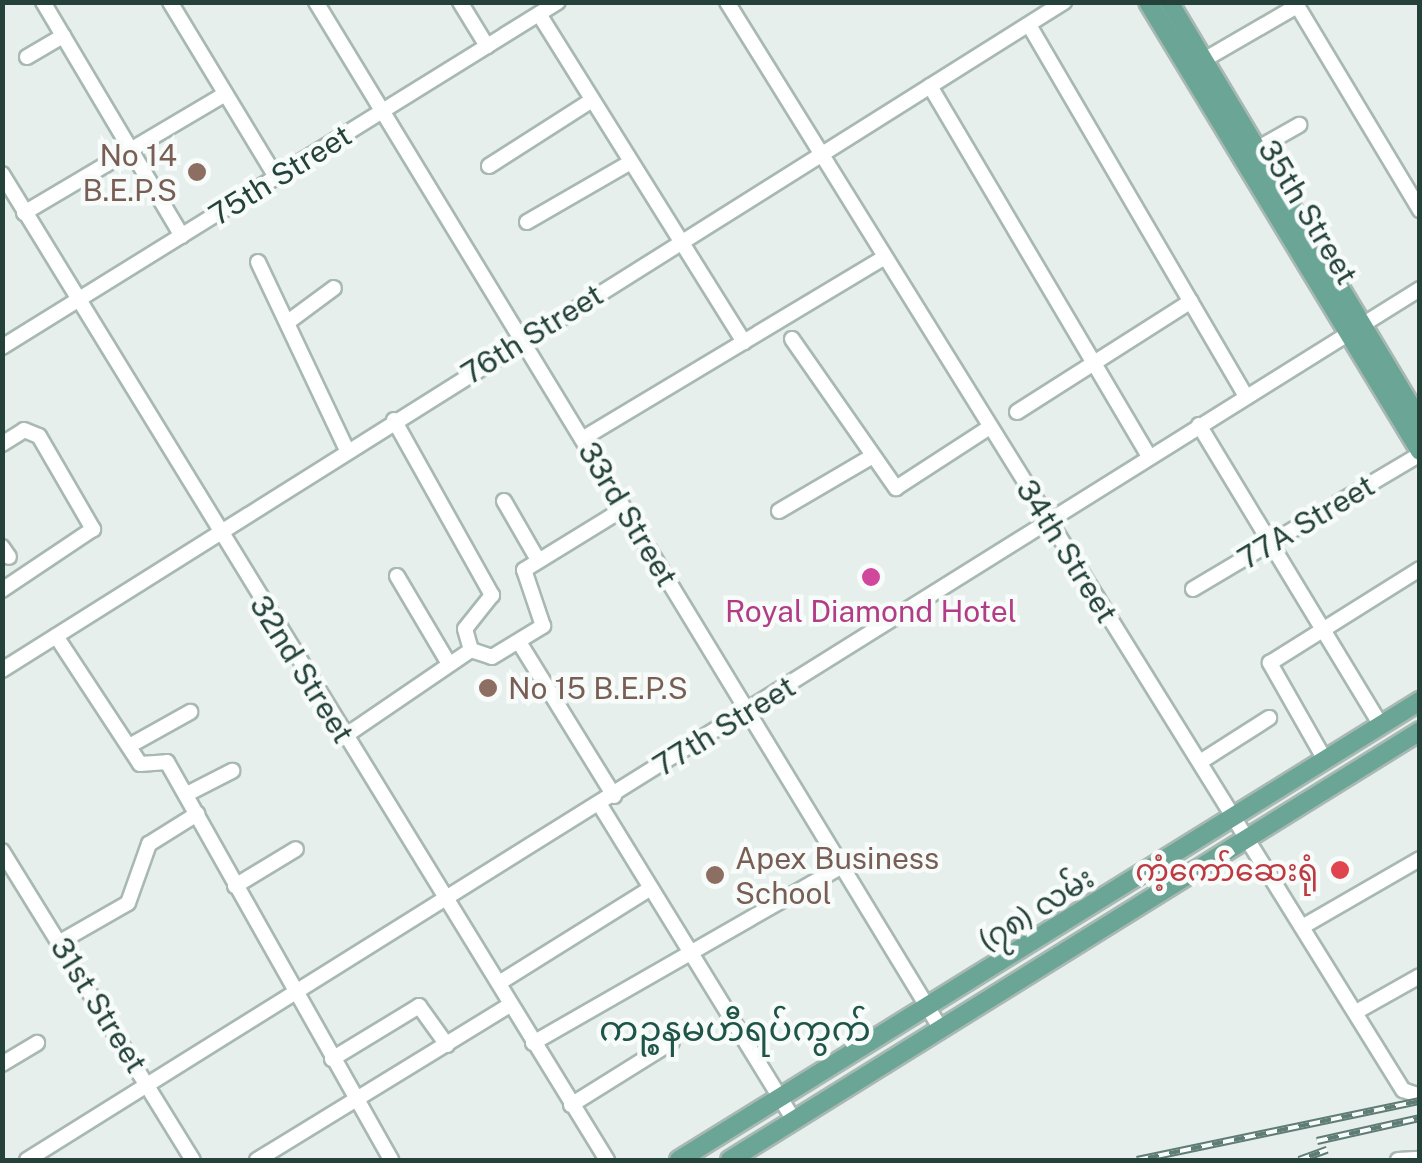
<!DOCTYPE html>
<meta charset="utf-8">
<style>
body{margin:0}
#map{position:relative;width:1422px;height:1163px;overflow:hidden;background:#e6efeb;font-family:"Public Sans","Noto Sans Myanmar",sans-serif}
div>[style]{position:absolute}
.roads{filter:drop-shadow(2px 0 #a8b8b2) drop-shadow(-2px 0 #a8b8b2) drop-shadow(0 2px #a8b8b2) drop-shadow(0 -2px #a8b8b2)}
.minor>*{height:14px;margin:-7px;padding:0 7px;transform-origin:7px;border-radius:7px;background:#fff}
.major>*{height:18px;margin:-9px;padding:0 9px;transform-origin:9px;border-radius:9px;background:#6aa596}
.rail>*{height:8px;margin-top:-4px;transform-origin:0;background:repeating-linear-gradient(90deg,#f7fbf9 0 11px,#5f7d75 0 22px);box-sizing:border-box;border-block:2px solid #5f7d75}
.dots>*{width:28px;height:28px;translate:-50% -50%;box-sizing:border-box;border:5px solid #f7fbf9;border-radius:50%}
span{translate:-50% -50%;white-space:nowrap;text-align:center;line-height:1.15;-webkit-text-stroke:9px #f7fbf9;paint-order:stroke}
.education-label{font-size:30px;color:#785e54}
.right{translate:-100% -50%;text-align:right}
.left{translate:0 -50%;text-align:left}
.street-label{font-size:30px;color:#24423a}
.hotel-label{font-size:30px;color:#b23c85}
.health-label{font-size:30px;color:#be3a42}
.quarter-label{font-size:35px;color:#1f5548}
.frame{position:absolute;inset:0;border:5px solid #24423a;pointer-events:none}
</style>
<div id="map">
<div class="roads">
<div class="minor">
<i style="left:43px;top:2px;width:272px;rotate:59.3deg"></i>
<i style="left:170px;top:2px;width:205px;rotate:58.8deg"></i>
<i style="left:316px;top:2px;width:1199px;rotate:58.68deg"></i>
<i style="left:460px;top:2px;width:52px;rotate:58.5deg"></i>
<i style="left:727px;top:2px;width:1281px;rotate:58.15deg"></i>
<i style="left:1403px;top:1090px;width:18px;rotate:19deg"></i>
<i style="left:1295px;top:2px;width:243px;rotate:59deg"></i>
<i style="left:539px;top:14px;width:387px;rotate:58deg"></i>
<i style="left:1029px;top:25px;width:430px;rotate:59.7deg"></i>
<i style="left:27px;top:57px;width:42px;rotate:-30.3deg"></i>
<i style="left:1202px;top:61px;width:110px;rotate:-30.1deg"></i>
<i style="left:930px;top:86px;width:430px;rotate:59.4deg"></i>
<i style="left:1255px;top:150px;width:51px;rotate:-29.6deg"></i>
<i style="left:489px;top:166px;width:119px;rotate:-32.6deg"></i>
<i style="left:2px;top:174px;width:1157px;rotate:58.47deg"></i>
<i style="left:24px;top:213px;width:234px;rotate:-30.6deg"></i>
<i style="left:527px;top:222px;width:118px;rotate:-30deg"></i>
<i style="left:258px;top:262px;width:208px;rotate:64.7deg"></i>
<i style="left:288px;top:322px;width:57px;rotate:-36.5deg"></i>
<i style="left:792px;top:339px;width:182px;rotate:55.1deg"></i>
<i style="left:896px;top:488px;width:112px;rotate:-33deg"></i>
<i style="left:2px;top:347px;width:654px;rotate:-31.82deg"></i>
<i style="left:1017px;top:412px;width:206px;rotate:-32.5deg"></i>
<i style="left:394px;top:420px;width:201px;rotate:60.8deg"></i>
<i style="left:492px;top:595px;width:43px;rotate:128.5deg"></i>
<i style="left:465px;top:629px;width:22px;rotate:74deg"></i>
<i style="left:1199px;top:425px;width:351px;rotate:58.8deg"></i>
<i style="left:582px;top:439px;width:353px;rotate:-31deg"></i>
<i style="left:2px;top:444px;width:26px;rotate:-32deg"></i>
<i style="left:24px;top:430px;width:16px;rotate:22deg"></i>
<i style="left:39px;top:436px;width:108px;rotate:59.9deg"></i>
<i style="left:93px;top:529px;width:110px;rotate:146.2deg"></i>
<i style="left:504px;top:501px;width:68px;rotate:60deg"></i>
<i style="left:779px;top:511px;width:107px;rotate:-30.4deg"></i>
<i style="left:2px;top:547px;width:12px;rotate:55deg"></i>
<i style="left:397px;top:576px;width:102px;rotate:59.4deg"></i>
<i style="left:1193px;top:589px;width:264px;rotate:-30.7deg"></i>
<i style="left:56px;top:636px;width:153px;rotate:56.7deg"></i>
<i style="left:140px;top:764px;width:27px;rotate:-4deg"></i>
<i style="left:167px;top:762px;width:457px;rotate:60.6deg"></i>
<i style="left:519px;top:642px;width:181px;rotate:58.3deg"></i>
<i style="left:2px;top:670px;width:1255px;rotate:-32.17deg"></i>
<i style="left:345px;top:736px;width:153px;rotate:-34.3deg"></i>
<i style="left:471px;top:650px;width:22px;rotate:18deg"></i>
<i style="left:492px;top:657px;width:60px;rotate:-31.3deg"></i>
<i style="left:543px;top:626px;width:59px;rotate:-108.7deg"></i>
<i style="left:524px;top:570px;width:116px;rotate:-31.6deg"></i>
<i style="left:131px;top:745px;width:68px;rotate:-29.2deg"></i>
<i style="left:1325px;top:760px;width:112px;rotate:-119.6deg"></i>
<i style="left:1270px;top:663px;width:177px;rotate:-32.1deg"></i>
<i style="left:1200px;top:762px;width:82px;rotate:-32.5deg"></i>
<i style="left:187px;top:794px;width:51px;rotate:-27.1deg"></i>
<i style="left:600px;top:805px;width:370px;rotate:58.4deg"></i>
<i style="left:2px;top:851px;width:363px;rotate:58.3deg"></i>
<i style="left:235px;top:886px;width:71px;rotate:-31.2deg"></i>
<i style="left:1302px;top:927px;width:136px;rotate:-30deg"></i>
<i style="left:60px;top:942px;width:78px;rotate:-29.8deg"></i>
<i style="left:128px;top:903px;width:63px;rotate:-70.4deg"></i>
<i style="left:149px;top:844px;width:57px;rotate:-32deg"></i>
<i style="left:499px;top:983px;width:179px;rotate:-32deg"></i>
<i style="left:1356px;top:1012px;width:73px;rotate:-29.4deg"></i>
<i style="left:533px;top:1043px;width:356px;rotate:-29.8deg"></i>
<i style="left:332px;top:1059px;width:102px;rotate:-31.3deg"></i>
<i style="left:419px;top:1006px;width:48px;rotate:54.3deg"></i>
<i style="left:2px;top:1064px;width:41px;rotate:-31deg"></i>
<i style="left:571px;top:1105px;width:119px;rotate:-32deg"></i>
<i style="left:27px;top:1160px;width:1643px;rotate:-32.02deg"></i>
<i style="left:257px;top:1160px;width:297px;rotate:-31.5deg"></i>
<i style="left:1398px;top:1160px;width:22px;rotate:-3deg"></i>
</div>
<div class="major">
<i style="left:1148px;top:2px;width:525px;rotate:58.79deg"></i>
<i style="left:1169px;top:2px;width:489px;rotate:59.1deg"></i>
<i style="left:679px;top:1160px;width:872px;rotate:-31.78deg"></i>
<i style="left:730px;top:1160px;width:812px;rotate:-31.87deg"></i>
</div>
</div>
<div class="rail">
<i style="left:1317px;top:1141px;width:106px;rotate:-12.6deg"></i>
<i style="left:1137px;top:1160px;width:289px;rotate:-11.8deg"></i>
<i style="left:1299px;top:1160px;width:30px;rotate:-20deg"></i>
</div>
<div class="dots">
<i style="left:197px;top:172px;background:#8d6e63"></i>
<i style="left:871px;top:577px;background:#d1479c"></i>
<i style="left:488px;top:688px;background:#8d6e63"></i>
<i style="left:1340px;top:870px;background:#e0444e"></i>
<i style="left:715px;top:875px;background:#8d6e63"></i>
</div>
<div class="education-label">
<span class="right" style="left:177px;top:172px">No 14<br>B.E.P.S</span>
<span class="left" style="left:508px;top:688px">No 15 B.E.P.S</span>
<span class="left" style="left:735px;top:875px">Apex Business<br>School</span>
</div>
<div class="street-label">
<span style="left:280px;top:175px;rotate:-32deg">75th Street</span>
<span style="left:1308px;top:212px;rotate:59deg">35th Street</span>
<span style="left:532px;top:334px;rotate:-32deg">76th Street</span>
<span style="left:628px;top:514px;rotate:59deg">33rd Street</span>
<span style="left:1306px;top:522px;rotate:-31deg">77A Street</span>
<span style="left:1067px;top:551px;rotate:58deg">34th Street</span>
<span style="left:302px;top:669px;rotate:58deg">32nd Street</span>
<span style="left:724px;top:726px;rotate:-32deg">77th Street</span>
<span style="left:1036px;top:909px;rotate:-32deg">(၇၈) လမ်း</span>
<span style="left:99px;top:1005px;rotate:58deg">31st Street</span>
</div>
<div class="hotel-label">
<span style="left:871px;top:611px">Royal Diamond Hotel</span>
</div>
<div class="health-label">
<span class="right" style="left:1318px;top:870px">ကံ့ကော်ဆေးရုံ</span>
</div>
<div class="quarter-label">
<span style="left:735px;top:1029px">ကဉ္စနမဟီရပ်ကွက်</span>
</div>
<div class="frame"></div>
</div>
